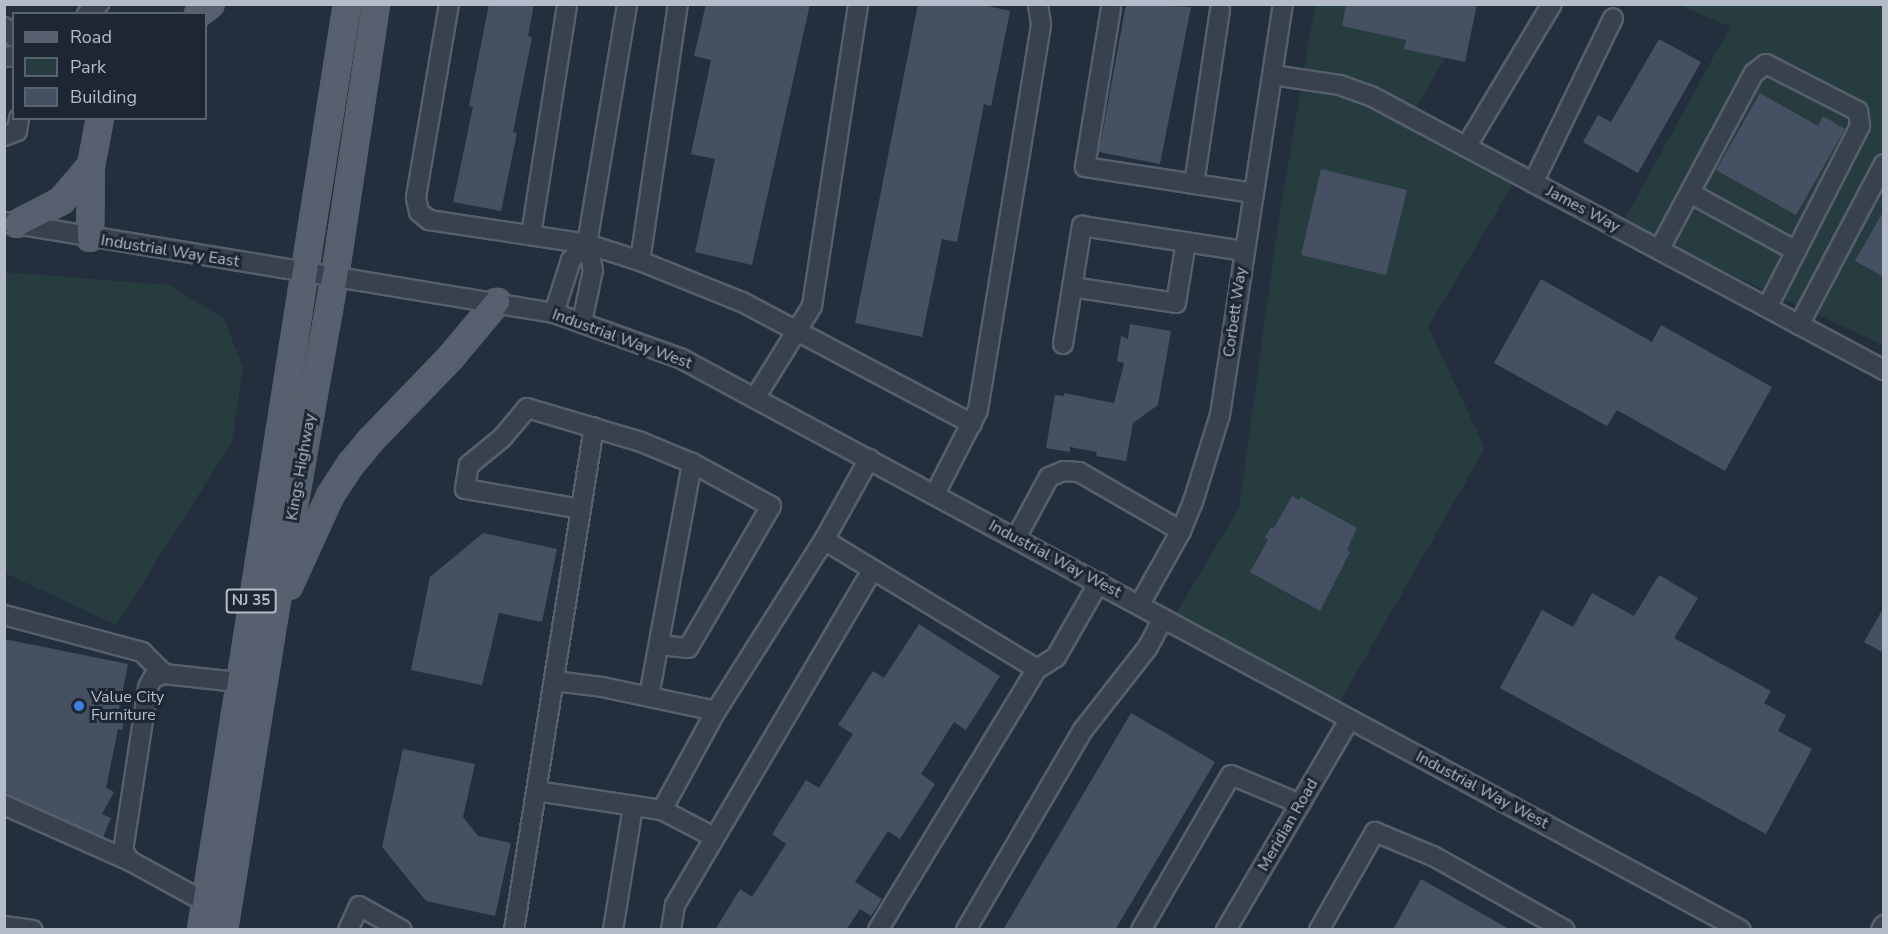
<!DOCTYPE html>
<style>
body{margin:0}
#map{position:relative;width:1888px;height:934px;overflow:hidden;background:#242f3e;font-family:"Nunito Sans",sans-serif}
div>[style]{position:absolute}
.green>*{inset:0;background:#263c3f}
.building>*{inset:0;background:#455162}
.roads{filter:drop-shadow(2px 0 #565f6c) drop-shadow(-2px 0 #565f6c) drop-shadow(0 2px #565f6c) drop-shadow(0 -2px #565f6c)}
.minor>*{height:18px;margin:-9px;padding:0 9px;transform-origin:9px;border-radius:9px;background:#38414e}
.major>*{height:24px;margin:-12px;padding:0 12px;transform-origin:12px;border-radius:12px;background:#56606e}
.dots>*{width:16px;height:16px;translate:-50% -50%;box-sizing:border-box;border:3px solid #1d2633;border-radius:50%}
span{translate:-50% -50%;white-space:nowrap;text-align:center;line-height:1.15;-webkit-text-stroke:6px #1d2633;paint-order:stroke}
.shield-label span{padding:2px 4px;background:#1d2633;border:2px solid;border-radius:4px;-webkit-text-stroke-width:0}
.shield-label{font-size:15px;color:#b4bcc9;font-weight:700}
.street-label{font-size:16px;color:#b4bcc9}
.poi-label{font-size:16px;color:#b4bcc9}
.left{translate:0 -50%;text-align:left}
.frame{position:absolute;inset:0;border:6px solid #b4bcc9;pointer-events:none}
.legend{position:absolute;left:12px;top:12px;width:195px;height:108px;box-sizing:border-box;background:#1d2633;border:2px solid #59626f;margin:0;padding:8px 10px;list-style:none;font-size:18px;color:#b4bcc9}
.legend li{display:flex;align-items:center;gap:12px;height:30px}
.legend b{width:30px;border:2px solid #59626f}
</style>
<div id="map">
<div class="green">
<i style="clip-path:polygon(1315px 5px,1477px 5px,1411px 116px,1520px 172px,1428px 327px,1485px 448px,1338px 705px,1173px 619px,1239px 508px,1278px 225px)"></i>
<i style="clip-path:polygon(1679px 5px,1883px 5px,1883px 345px,1622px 224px,1730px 27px)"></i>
<i style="clip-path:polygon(4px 272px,170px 285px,224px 319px,243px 367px,232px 442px,116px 625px,5px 573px)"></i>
</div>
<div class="building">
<i style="clip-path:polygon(489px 4px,534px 4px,528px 36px,532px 37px,513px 132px,517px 133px,501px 211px,453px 202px,473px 107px,469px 106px)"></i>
<i style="clip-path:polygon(706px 4px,810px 4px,752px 265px,695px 252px,715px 159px,691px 154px,711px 60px,694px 56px)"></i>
<i style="clip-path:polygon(918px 4px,979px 4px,1010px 11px,991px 106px,984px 104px,957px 242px,942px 239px,922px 337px,855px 323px)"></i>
<i style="clip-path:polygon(1126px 4px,1191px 7px,1160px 164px,1099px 152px)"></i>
<i style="clip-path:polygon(1346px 4px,1477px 4px,1465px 62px,1404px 49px,1406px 40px,1342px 26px)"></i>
<i style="clip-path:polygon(1659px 39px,1701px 62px,1638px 173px,1583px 142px,1598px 115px,1611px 122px)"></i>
<i style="clip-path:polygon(1760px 93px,1818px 126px,1823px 116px,1845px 129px,1796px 215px,1716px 170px)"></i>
<i style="clip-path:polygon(1321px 169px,1407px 190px,1386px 275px,1301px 255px)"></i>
<i style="clip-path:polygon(1884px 210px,1884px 277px,1855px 261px)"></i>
<i style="clip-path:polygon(1541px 279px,1652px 342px,1661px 325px,1772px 387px,1725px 471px,1617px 410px,1607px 426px,1494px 363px)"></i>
<i style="clip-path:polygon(1130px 324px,1171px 331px,1158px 405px,1133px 423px,1126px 461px,1096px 456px,1097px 452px,1070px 447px,1070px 452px,1046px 448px,1055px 395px,1064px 396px,1064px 393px,1114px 403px,1124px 363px,1117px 361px,1121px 336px,1128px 339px)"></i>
<i style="clip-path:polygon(1292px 496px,1299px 500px,1301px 497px,1357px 528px,1347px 550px,1350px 552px,1320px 611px,1250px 572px,1268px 540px,1265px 538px,1271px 527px,1274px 528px)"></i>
<i style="clip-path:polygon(483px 533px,557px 549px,542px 622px,499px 613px,482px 685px,411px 670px,430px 577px)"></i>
<i style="clip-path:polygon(1659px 575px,1698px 598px,1674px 638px,1771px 691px,1764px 703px,1786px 715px,1778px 731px,1812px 749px,1766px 834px,1500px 688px,1542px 610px,1573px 627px,1592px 593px,1634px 616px)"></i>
<i style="clip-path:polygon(1884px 607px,1884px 653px,1864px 642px)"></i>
<i style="clip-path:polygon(919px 624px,1000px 676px,966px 730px,954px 722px,921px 774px,935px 784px,900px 839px,888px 831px,855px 882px,882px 899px,871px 916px,860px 909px,846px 930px,715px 930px,740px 889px,752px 897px,786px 844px,772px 834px,806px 780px,819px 788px,853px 734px,838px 725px,873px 671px,884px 678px)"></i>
<i style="clip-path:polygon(4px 639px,128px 664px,119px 709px,126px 713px,122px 730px,118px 729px,106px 788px,114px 792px,102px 814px,111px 818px,103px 837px,4px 794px)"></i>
<i style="clip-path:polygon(1131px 713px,1215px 762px,1115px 930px,1003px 930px)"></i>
<i style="clip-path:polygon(403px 749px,475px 764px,463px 817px,478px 836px,511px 843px,495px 916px,426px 901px,382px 847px)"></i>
<i style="clip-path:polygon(1421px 879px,1511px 930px,1393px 930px)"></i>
</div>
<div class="roads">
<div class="minor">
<i style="left:449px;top:4px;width:197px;rotate:99.7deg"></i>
<i style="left:416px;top:198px;width:14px;rotate:78deg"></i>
<i style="left:419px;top:212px;width:13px;rotate:39deg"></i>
<i style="left:429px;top:220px;width:160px;rotate:8.6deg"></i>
<i style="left:587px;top:244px;width:56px;rotate:17.8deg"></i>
<i style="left:640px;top:261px;width:110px;rotate:21.9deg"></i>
<i style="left:742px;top:302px;width:260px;rotate:27.9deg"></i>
<i style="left:1111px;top:8px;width:161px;rotate:99.3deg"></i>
<i style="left:1085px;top:167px;width:169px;rotate:8.8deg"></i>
<i style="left:87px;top:14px;width:16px;rotate:-40deg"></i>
<i style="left:4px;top:27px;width:14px;rotate:45deg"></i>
<i style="left:4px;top:57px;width:10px;rotate:-6deg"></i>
<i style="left:1273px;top:75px;width:68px;rotate:8.5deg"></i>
<i style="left:1340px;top:85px;width:33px;rotate:20deg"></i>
<i style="left:1371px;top:96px;width:582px;rotate:28.11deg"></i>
<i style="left:4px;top:136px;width:14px;rotate:-21deg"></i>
<i style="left:17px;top:131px;width:13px;rotate:-81deg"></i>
<i style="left:1466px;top:147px;width:167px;rotate:-59deg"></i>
<i style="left:1533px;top:183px;width:183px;rotate:-64.1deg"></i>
<i style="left:1194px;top:184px;width:176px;rotate:-81.5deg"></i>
<i style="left:1690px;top:193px;width:121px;rotate:28.7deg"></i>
<i style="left:4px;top:222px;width:557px;rotate:9.39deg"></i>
<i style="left:554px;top:313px;width:134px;rotate:19.7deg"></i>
<i style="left:680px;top:358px;width:1205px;rotate:28.33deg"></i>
<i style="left:531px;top:235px;width:234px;rotate:-81.1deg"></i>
<i style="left:1659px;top:250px;width:201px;rotate:-61.8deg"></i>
<i style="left:1754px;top:73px;width:15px;rotate:-37deg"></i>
<i style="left:1766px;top:64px;width:103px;rotate:27.1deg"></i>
<i style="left:1858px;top:111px;width:15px;rotate:82deg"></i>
<i style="left:1860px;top:126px;width:204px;rotate:117.1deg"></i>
<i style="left:640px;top:261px;width:260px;rotate:-81.6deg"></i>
<i style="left:1072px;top:287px;width:105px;rotate:8.7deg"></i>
<i style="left:1176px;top:303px;width:62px;rotate:-80.7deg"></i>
<i style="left:554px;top:313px;width:56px;rotate:-72.2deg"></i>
<i style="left:571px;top:260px;width:23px;rotate:-45deg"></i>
<i style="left:582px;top:322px;width:53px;rotate:-78.1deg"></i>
<i style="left:593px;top:270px;width:27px;rotate:-103deg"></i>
<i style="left:587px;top:244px;width:243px;rotate:-80.5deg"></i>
<i style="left:1799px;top:325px;width:182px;rotate:-62.2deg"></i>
<i style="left:1063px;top:344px;width:120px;rotate:-80.9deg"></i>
<i style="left:1082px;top:226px;width:163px;rotate:8.8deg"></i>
<i style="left:755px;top:398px;width:108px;rotate:-58.2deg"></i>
<i style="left:812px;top:306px;width:305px;rotate:-81.3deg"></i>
<i style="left:935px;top:494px;width:94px;rotate:-62.9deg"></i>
<i style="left:978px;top:410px;width:391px;rotate:-80.7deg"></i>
<i style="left:1041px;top:24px;width:20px;rotate:-99deg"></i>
<i style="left:581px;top:509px;width:118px;rotate:-170.2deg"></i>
<i style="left:465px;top:489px;width:24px;rotate:-81deg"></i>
<i style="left:469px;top:465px;width:43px;rotate:-39.3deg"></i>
<i style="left:502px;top:438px;width:39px;rotate:-50deg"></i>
<i style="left:527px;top:408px;width:119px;rotate:16.6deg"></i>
<i style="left:641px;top:442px;width:55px;rotate:22.4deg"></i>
<i style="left:692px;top:463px;width:90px;rotate:28.6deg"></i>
<i style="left:771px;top:506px;width:164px;rotate:120.3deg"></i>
<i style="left:688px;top:648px;width:28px;rotate:-174deg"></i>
<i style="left:1016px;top:538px;width:69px;rotate:-61.6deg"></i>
<i style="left:1049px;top:477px;width:16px;rotate:-22deg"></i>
<i style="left:1064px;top:471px;width:15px;rotate:4deg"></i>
<i style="left:1079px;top:472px;width:118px;rotate:30deg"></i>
<i style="left:824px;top:540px;width:249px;rotate:31.2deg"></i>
<i style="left:1140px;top:604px;width:84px;rotate:-60.7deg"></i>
<i style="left:1181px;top:531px;width:31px;rotate:-68deg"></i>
<i style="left:1193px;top:502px;width:91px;rotate:-72.8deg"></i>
<i style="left:1220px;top:415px;width:416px;rotate:-81.3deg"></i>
<i style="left:4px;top:615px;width:143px;rotate:15deg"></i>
<i style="left:142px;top:652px;width:31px;rotate:45deg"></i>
<i style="left:554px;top:681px;width:48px;rotate:7.1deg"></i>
<i style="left:602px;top:687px;width:116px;rotate:11.9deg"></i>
<i style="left:649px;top:696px;width:237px;rotate:-79.5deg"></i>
<i style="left:536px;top:791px;width:127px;rotate:8.6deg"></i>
<i style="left:662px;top:810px;width:59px;rotate:27.4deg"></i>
<i style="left:4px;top:805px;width:138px;rotate:24deg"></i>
<i style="left:662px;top:810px;width:113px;rotate:-61.4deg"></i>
<i style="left:716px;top:711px;width:202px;rotate:-57.7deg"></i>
<i style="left:824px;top:540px;width:93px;rotate:-60.9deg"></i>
<i style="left:205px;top:902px;width:85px;rotate:-151.3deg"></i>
<i style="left:130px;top:861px;width:12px;rotate:-125deg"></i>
<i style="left:123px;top:851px;width:166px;rotate:-81.3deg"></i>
<i style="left:148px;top:687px;width:10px;rotate:-61deg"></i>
<i style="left:153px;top:678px;width:12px;rotate:-20deg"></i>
<i style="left:164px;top:674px;width:74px;rotate:6.2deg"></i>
<i style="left:4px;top:926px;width:29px;rotate:8deg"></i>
<i style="left:348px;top:930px;width:26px;rotate:-65deg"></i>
<i style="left:359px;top:906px;width:49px;rotate:29.2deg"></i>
<i style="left:514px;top:930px;width:509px;rotate:-80.96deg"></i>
<i style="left:613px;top:930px;width:126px;rotate:-80.8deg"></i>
<i style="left:671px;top:930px;width:25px;rotate:-81deg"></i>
<i style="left:675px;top:905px;width:388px;rotate:-59.5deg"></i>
<i style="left:878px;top:930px;width:306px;rotate:-58.7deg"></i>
<i style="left:1037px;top:669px;width:22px;rotate:-32deg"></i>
<i style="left:1056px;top:657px;width:86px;rotate:-60.2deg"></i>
<i style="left:966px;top:930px;width:232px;rotate:-59.7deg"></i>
<i style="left:1083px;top:730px;width:105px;rotate:-51.9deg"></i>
<i style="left:1148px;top:647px;width:32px;rotate:-62deg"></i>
<i style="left:1141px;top:930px;width:179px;rotate:-59.9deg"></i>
<i style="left:1231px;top:775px;width:75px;rotate:22.8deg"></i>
<i style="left:1226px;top:930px;width:243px;rotate:-59.6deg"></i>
<i style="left:1319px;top:930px;width:113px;rotate:-60.3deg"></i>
<i style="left:1375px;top:832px;width:63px;rotate:22.5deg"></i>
<i style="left:1433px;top:856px;width:151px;rotate:29.3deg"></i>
<i style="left:1881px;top:930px;width:6px;rotate:-59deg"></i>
</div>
<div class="major">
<i style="left:198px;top:14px;width:16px;rotate:-38deg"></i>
<i style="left:17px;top:224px;width:50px;rotate:-27.6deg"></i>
<i style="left:61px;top:201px;width:46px;rotate:-49.4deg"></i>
<i style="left:90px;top:238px;width:72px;rotate:-89.2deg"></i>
<i style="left:91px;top:166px;width:49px;rotate:-79.4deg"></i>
<i style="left:289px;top:586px;width:99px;rotate:-65.5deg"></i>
<i style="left:330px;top:496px;width:38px;rotate:-57deg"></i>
<i style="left:351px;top:464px;width:30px;rotate:-50deg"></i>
<i style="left:370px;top:441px;width:117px;rotate:-46deg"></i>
<i style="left:451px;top:357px;width:72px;rotate:-50.1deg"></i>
<i style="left:201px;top:930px;width:937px;rotate:-81.04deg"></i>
<i style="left:224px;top:930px;width:316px;rotate:-80.9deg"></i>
<i style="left:274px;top:618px;width:347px;rotate:-79.9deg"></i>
<i style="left:335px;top:276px;width:275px;rotate:-81.4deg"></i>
</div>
</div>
<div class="dots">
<i style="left:79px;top:706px;background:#3f7fe0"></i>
</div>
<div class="shield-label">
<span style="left:251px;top:601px">NJ 35</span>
</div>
<div class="street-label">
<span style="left:1583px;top:209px;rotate:28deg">James Way</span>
<span style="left:170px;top:251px;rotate:9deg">Industrial Way East</span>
<span style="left:1235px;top:312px;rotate:-82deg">Corbett Way</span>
<span style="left:622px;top:339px;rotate:20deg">Industrial Way West</span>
<span style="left:301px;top:467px;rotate:-80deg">Kings Highway</span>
<span style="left:1055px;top:559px;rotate:28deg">Industrial Way West</span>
<span style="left:1482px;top:790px;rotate:28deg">Industrial Way West</span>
<span style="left:1288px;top:825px;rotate:-60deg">Meridian Road</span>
</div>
<div class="poi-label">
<span class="left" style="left:91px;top:706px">Value City<br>Furniture</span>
</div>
<div class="frame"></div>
<ul class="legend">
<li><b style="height:8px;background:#56606e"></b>Road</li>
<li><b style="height:16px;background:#263c3f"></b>Park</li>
<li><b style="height:16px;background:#455162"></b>Building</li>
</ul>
</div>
